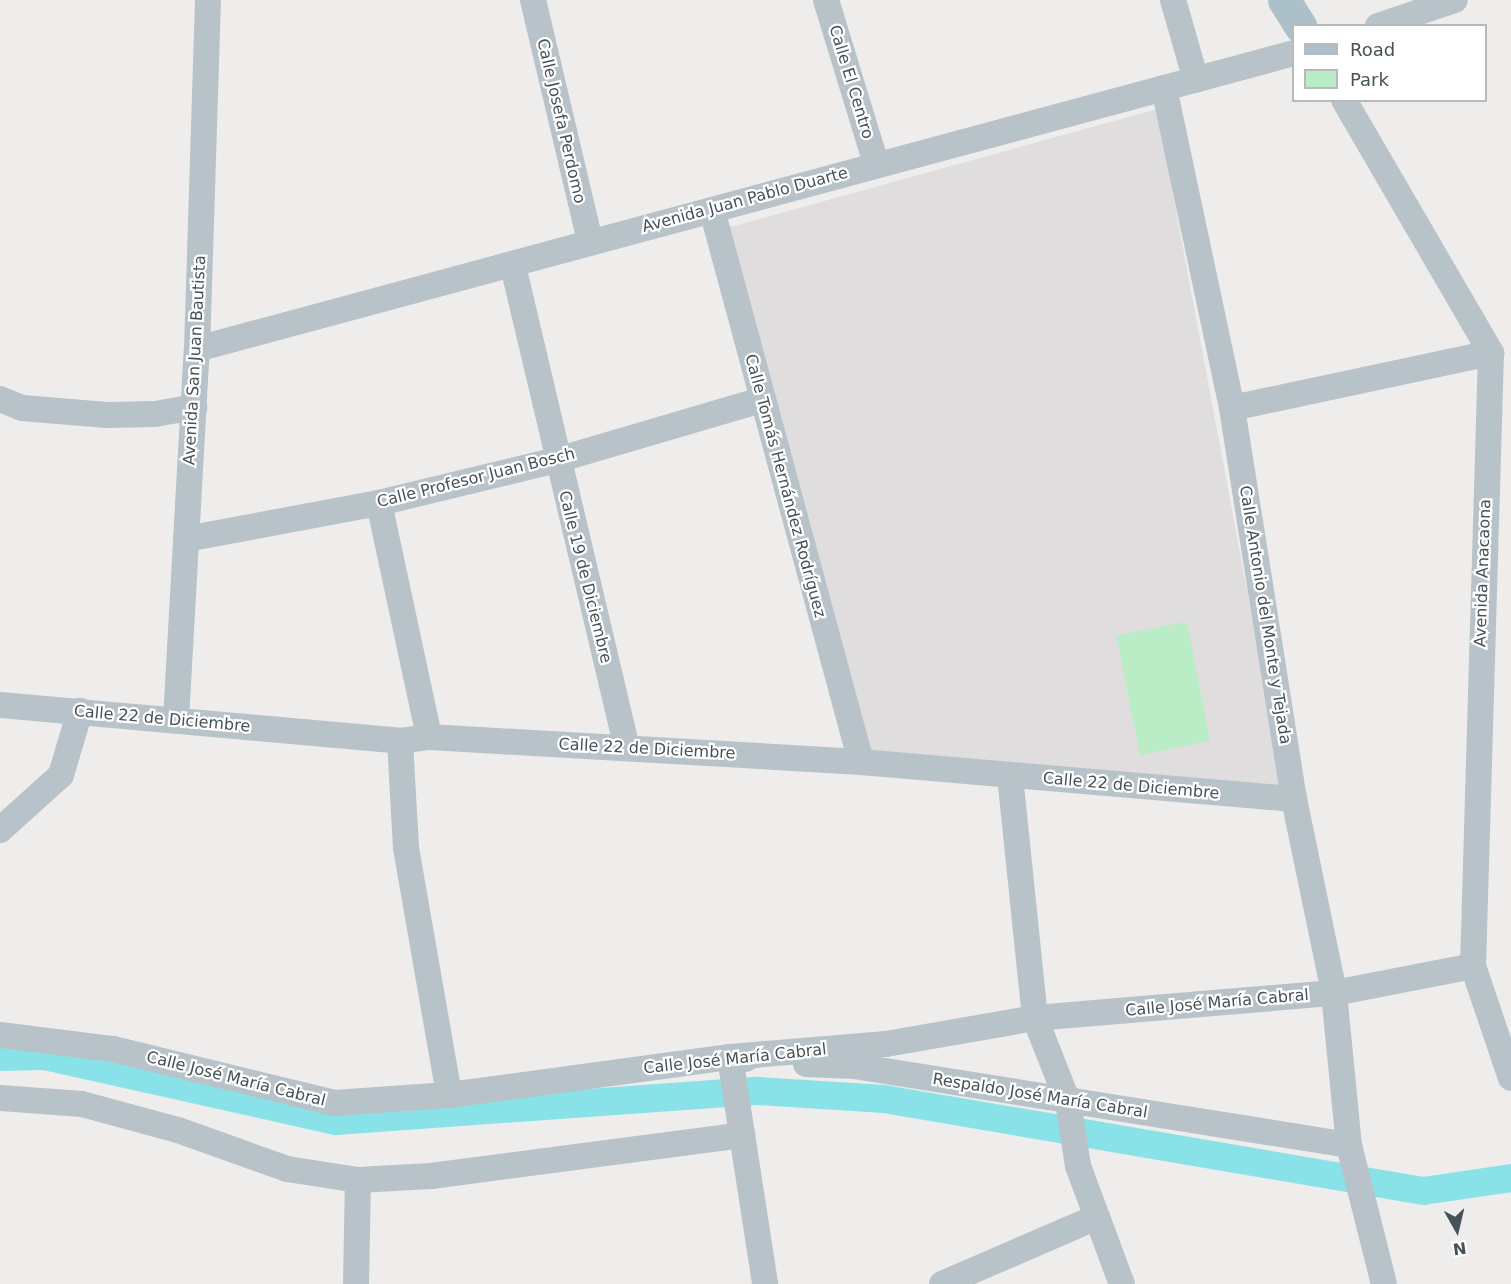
<!DOCTYPE html>
<meta charset="utf-8">
<style>
body{margin:0}
#map{position:relative;width:1511px;height:1284px;overflow:hidden;background:#efecec;font-family:"DejaVu Sans",sans-serif}
div>[style]{position:absolute}
.education>*{inset:0;background:#dfdddd}
.green>*{inset:0;background:#baecc6}
.canal>*{height:28px;margin:-14px;padding:0 14px;transform-origin:14px;border-radius:14px;background:#89e2e7}
.minor>*{height:26px;margin:-13px;padding:0 13px;transform-origin:13px;border-radius:13px;background:#b7c3c8}
.major>*{height:33px;margin:-16.5px;padding:0 16.5px;transform-origin:16.5px;border-radius:16.5px;background:#acc0ca}
span{translate:-50% -50%;white-space:nowrap;text-align:center;line-height:1.15;-webkit-text-stroke:4.5px #fff;paint-order:stroke}
.street-label{font-size:16px;color:#455258}
.legend{position:absolute;left:1292px;top:24px;width:195px;height:78px;box-sizing:border-box;background:#fff;border:2px solid #b5babc;margin:0;padding:8px 10px;list-style:none;font-size:18px;color:#455258}
.legend li{display:flex;align-items:center;gap:12px;height:30px}
.legend b{width:30px;border:2px solid #b5babc}
.north{position:absolute;left:1427px;top:1200px;width:60px;height:60px;-webkit-text-stroke:4px #fff;paint-order:stroke;rotate:172deg;font-size:16px;font-weight:700;line-height:24px;text-align:center;color:#455258}
.north::after{content:'';display:block;margin:auto;width:21px;height:27px;background:#455258;clip-path:polygon(50% 0,100% 100%,50% 72%,0 100%)}
</style>
<div id="map">
<div class="education">
<i style="clip-path:polygon(1157px 109px,1284px 788px,870px 750px,727px 228px)"></i>
</div>
<div class="green">
<i style="clip-path:polygon(1187px 622px,1210px 741px,1140px 755px,1116px 635px)"></i>
</div>
<div class="canal">
<i style="left:0;top:1057px;width:45px;rotate:-1.3deg"></i>
<i style="left:45px;top:1056px;width:298px;rotate:12.6deg"></i>
<i style="left:336px;top:1121px;width:423px;rotate:-4.1deg"></i>
<i style="left:758px;top:1091px;width:126px;rotate:3.6deg"></i>
<i style="left:884px;top:1099px;width:547px;rotate:9.69deg"></i>
<i style="left:1423px;top:1191px;width:89px;rotate:-8.4deg"></i>
</div>
<div class="minor">
<i style="left:533px;top:0;width:249px;rotate:76.7deg"></i>
<i style="left:826px;top:0;width:171px;rotate:73deg"></i>
<i style="left:1173px;top:0;width:83px;rotate:74deg"></i>
<i style="left:1378px;top:26px;width:81px;rotate:-18.7deg"></i>
<i style="left:1164px;top:88px;width:327px;rotate:78deg"></i>
<i style="left:1232px;top:408px;width:396px;rotate:81deg"></i>
<i style="left:1294px;top:799px;width:198px;rotate:78.3deg"></i>
<i style="left:1334px;top:993px;width:153px;rotate:84.4deg"></i>
<i style="left:1349px;top:1145px;width:143px;rotate:75.9deg"></i>
<i style="left:1344px;top:100px;width:293px;rotate:59.8deg"></i>
<i style="left:1491px;top:353px;width:613px;rotate:91.68deg"></i>
<i style="left:1473px;top:966px;width:118px;rotate:71.3deg"></i>
<i style="left:712px;top:210px;width:572px;rotate:74.89deg"></i>
<i style="left:513px;top:266px;width:494px;rotate:76.7deg"></i>
<i style="left:197px;top:349px;width:1136px;rotate:-15.1deg"></i>
<i style="left:0;top:399px;width:24px;rotate:22deg"></i>
<i style="left:22px;top:408px;width:85px;rotate:4.7deg"></i>
<i style="left:107px;top:415px;width:48px;rotate:-1.2deg"></i>
<i style="left:155px;top:414px;width:40px;rotate:-10deg"></i>
<i style="left:1232px;top:408px;width:265px;rotate:-12deg"></i>
<i style="left:379px;top:503px;width:239px;rotate:77.9deg"></i>
<i style="left:186px;top:539px;width:196px;rotate:-10.6deg"></i>
<i style="left:379px;top:503px;width:183px;rotate:-13.6deg"></i>
<i style="left:557px;top:460px;width:213px;rotate:-16.4deg"></i>
<i style="left:0;top:705px;width:402px;rotate:5.1deg"></i>
<i style="left:400px;top:741px;width:29px;rotate:-8deg"></i>
<i style="left:429px;top:737px;width:433px;rotate:3.3deg"></i>
<i style="left:861px;top:762px;width:435px;rotate:4.9deg"></i>
<i style="left:176px;top:720px;width:372px;rotate:-86.8deg"></i>
<i style="left:197px;top:349px;width:349px;rotate:-88.2deg"></i>
<i style="left:400px;top:741px;width:107px;rotate:86.8deg"></i>
<i style="left:406px;top:848px;width:251px;rotate:80.1deg"></i>
<i style="left:1010px;top:776px;width:243px;rotate:84.1deg"></i>
<i style="left:1035px;top:1018px;width:90px;rotate:68.6deg"></i>
<i style="left:1068px;top:1102px;width:65px;rotate:81.1deg"></i>
<i style="left:1078px;top:1166px;width:126px;rotate:69.6deg"></i>
<i style="left:0;top:830px;width:82px;rotate:-42deg"></i>
<i style="left:61px;top:775px;width:67px;rotate:-73.5deg"></i>
<i style="left:0;top:1035px;width:114px;rotate:7.1deg"></i>
<i style="left:113px;top:1049px;width:228px;rotate:13.7deg"></i>
<i style="left:334px;top:1103px;width:115px;rotate:-4deg"></i>
<i style="left:449px;top:1095px;width:284px;rotate:-7.7deg"></i>
<i style="left:730px;top:1057px;width:157px;rotate:-4.8deg"></i>
<i style="left:886px;top:1044px;width:151px;rotate:-9.9deg"></i>
<i style="left:1035px;top:1018px;width:300px;rotate:-4.8deg"></i>
<i style="left:1334px;top:993px;width:142px;rotate:-11deg"></i>
<i style="left:746px;top:1059px;width:16px;rotate:-173deg"></i>
<i style="left:730px;top:1057px;width:230px;rotate:81.2deg"></i>
<i style="left:806px;top:1064px;width:48px;rotate:2.4deg"></i>
<i style="left:854px;top:1066px;width:501px;rotate:9.07deg"></i>
<i style="left:0;top:1098px;width:82px;rotate:4.2deg"></i>
<i style="left:82px;top:1104px;width:99px;rotate:15.2deg"></i>
<i style="left:178px;top:1130px;width:116px;rotate:19.7deg"></i>
<i style="left:287px;top:1169px;width:72px;rotate:8.8deg"></i>
<i style="left:358px;top:1180px;width:73px;rotate:-3.1deg"></i>
<i style="left:431px;top:1176px;width:314px;rotate:-7.5deg"></i>
<i style="left:356px;top:1284px;width:104px;rotate:-88.9deg"></i>
<i style="left:942px;top:1284px;width:169px;rotate:-23.4deg"></i>
</div>
<div class="major">
<i style="left:1284px;top:0;width:31px;rotate:58deg"></i>
</div>
<div class="street-label">
<span style="left:851px;top:82px;rotate:73deg">Calle El Centro</span>
<span style="left:561px;top:121px;rotate:77deg">Calle Josefa Perdomo</span>
<span style="left:745px;top:200px;rotate:-15deg">Avenida Juan Pablo Duarte</span>
<span style="left:195px;top:360px;rotate:-87deg">Avenida San Juan Bautista</span>
<span style="left:476px;top:478px;rotate:-14deg">Calle Profesor Juan Bosch</span>
<span style="left:785px;top:486px;rotate:75deg">Calle Tomás Hernández Rodríguez</span>
<span style="left:1483px;top:573px;rotate:-88deg">Avenida Anacaona</span>
<span style="left:585px;top:577px;rotate:76deg">Calle 19 de Diciembre</span>
<span style="left:1265px;top:615px;rotate:81deg">Calle Antonio del Monte y Tejada</span>
<span style="left:162px;top:719px;rotate:5deg">Calle 22 de Diciembre</span>
<span style="left:647px;top:749px;rotate:3deg">Calle 22 de Diciembre</span>
<span style="left:1131px;top:786px;rotate:5deg">Calle 22 de Diciembre</span>
<span style="left:1217px;top:1003px;rotate:-5deg">Calle José María Cabral</span>
<span style="left:735px;top:1059px;rotate:-6deg">Calle José María Cabral</span>
<span style="left:236px;top:1079px;rotate:14deg">Calle José María Cabral</span>
<span style="left:1040px;top:1096px;rotate:9deg">Respaldo José María Cabral</span>
</div>
<ul class="legend">
<li><b style="height:8px;background:#acc0ca"></b>Road</li>
<li><b style="height:16px;background:#baecc6"></b>Park</li>
</ul>
<div class="north">N</div>
</div>
